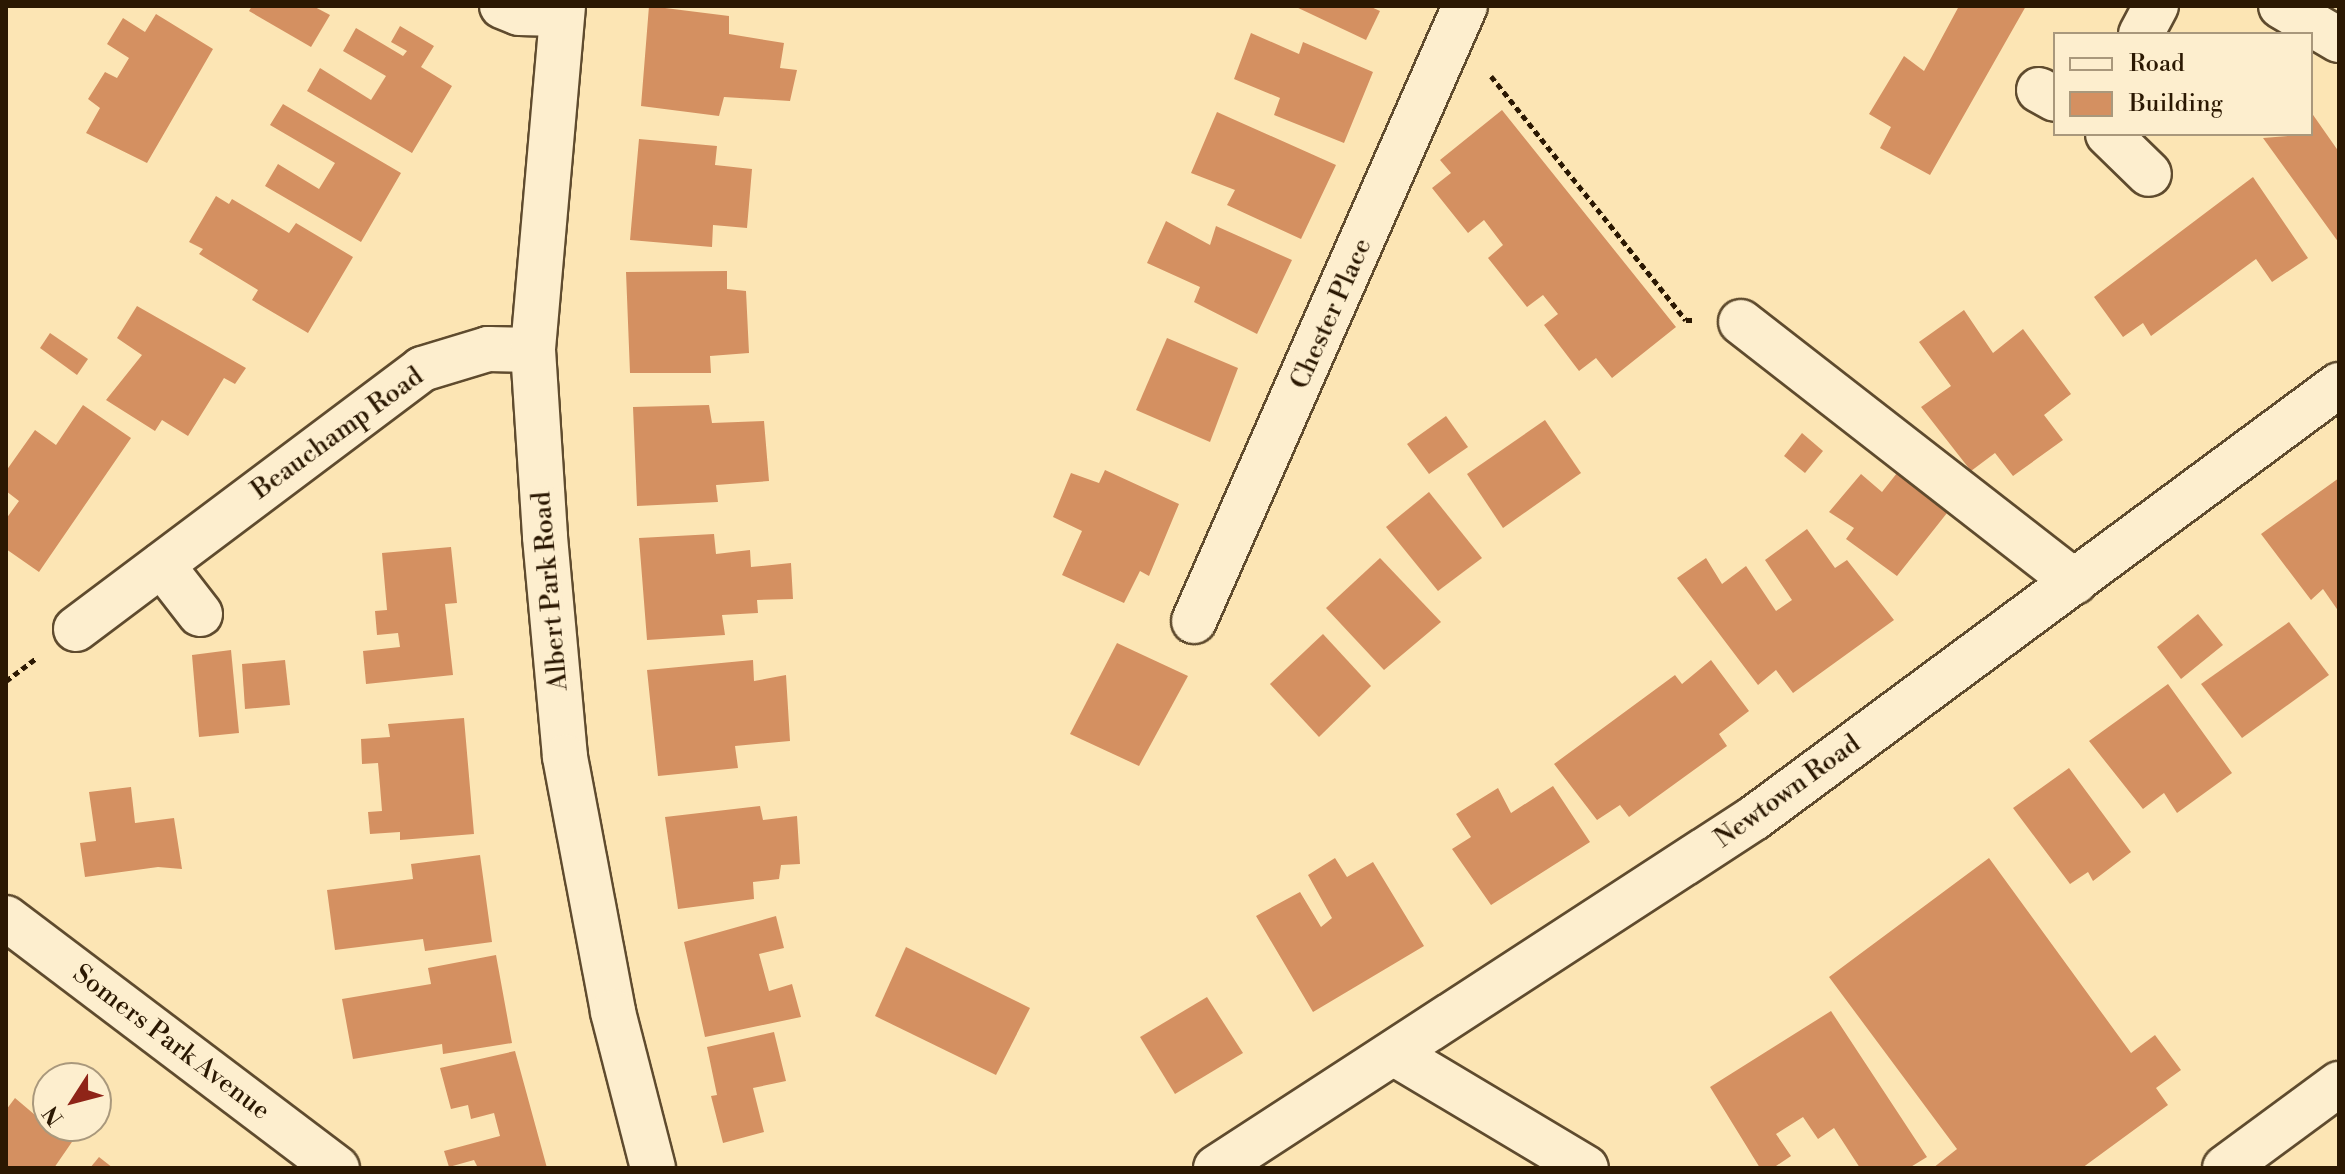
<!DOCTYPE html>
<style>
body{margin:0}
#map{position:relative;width:2345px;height:1174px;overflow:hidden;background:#fce5b4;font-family:"Libre Bodoni",serif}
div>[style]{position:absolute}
.building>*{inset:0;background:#d49061}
.path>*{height:5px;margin-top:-2.5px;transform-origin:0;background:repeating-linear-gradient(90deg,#2b1802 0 6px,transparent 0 10px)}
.roads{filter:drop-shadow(2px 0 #5f4b2e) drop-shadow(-2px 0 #5f4b2e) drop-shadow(0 2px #5f4b2e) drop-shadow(0 -2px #5f4b2e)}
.street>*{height:44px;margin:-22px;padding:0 22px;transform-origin:22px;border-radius:22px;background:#fdeece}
.secondary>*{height:44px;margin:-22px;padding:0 22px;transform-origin:22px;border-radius:22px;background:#fdeece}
span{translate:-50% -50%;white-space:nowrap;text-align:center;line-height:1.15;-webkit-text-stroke:7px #fdeece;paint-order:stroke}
.street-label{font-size:26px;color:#2b1802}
.frame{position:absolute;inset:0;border:8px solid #2b1802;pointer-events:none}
.legend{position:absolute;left:2053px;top:32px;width:260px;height:104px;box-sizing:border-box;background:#fdeece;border:2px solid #a9987c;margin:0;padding:10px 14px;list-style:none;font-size:24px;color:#2b1802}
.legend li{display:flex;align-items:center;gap:16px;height:40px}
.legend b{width:40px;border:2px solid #a9987c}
.north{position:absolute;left:32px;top:1062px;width:80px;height:80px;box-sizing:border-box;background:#fdeece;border:2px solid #a9987c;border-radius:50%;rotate:234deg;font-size:22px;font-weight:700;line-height:32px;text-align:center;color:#2b1802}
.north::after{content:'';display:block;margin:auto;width:28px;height:36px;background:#8f2418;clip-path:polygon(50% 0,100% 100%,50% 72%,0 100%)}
</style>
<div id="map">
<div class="building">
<i style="clip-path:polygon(252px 6px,313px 6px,330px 15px,311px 47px,249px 11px)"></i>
<i style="clip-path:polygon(649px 6px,729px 16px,729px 34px,784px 43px,780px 68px,797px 70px,790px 101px,724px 97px,719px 116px,641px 106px)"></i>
<i style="clip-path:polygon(1294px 6px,1369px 6px,1380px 11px,1366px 40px)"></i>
<i style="clip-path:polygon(1959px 6px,2026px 6px,1930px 175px,1880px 148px,1891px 127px,1869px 114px,1904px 56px,1924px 71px)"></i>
<i style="clip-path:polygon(156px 14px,213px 49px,147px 163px,86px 133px,100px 108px,88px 99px,105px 72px,117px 78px,129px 58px,107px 44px,123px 18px,145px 32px)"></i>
<i style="clip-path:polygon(400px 26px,434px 46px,421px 67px,452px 86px,412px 153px,307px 91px,320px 68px,371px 100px,386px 76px,343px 51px,356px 28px,403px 56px,407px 51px,391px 42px)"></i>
<i style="clip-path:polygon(1251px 33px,1299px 54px,1303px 42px,1373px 72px,1344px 143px,1274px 115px,1280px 98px,1234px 79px)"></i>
<i style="clip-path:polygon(283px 104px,401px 173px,361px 242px,265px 186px,278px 164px,319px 189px,335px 163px,270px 125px)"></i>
<i style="clip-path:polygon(1502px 110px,1676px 327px,1612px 378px,1596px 358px,1579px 371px,1544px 325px,1558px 314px,1543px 295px,1527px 307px,1488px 258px,1503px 245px,1484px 220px,1468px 233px,1432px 188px,1451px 173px,1440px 160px)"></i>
<i style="clip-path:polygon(1217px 112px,1336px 165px,1301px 239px,1227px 205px,1235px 190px,1191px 173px)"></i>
<i style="clip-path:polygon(2311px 112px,2339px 152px,2339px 243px,2263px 138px,2311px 134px)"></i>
<i style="clip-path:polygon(639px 139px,717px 146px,715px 165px,752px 169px,747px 228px,713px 225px,712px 247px,630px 240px)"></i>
<i style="clip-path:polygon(2253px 177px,2308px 258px,2272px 282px,2256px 259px,2151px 336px,2143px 323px,2123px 337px,2094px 297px)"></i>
<i style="clip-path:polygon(216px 196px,229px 204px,232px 199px,289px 233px,296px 223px,353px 257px,308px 333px,252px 300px,258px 290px,199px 254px,203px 249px,189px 242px)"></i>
<i style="clip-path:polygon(1166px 221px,1210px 245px,1216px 226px,1292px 260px,1257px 334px,1194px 302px,1200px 287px,1147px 263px)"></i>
<i style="clip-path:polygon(727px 271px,727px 289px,746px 291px,749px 353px,710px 356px,711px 373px,630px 373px,626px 272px)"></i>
<i style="clip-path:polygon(137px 306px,246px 368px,235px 384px,224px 378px,188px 436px,162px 420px,155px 431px,106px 400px,142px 355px,117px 338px)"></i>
<i style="clip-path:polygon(1964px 310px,1993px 353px,2023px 329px,2071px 394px,2044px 415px,2063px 440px,2013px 476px,1995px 453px,1971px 471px,1921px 407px,1951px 386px,1919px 342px)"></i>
<i style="clip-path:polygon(50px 333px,88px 359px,77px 375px,40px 348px)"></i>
<i style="clip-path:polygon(1167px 338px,1238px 368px,1210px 442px,1136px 410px)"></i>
<i style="clip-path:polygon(83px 405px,131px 438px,39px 572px,6px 549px,6px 519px,19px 501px,6px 491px,6px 471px,35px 430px,56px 445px)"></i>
<i style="clip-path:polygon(709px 405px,712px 423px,764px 421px,769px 481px,716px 485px,718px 502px,637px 506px,633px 407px)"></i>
<i style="clip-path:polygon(1446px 416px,1468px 447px,1429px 474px,1407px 444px)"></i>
<i style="clip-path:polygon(1545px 420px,1581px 473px,1503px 528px,1467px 474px)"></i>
<i style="clip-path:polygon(1802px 433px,1823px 451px,1805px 473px,1784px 456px)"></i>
<i style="clip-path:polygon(1105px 470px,1179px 504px,1149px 576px,1140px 571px,1124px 603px,1062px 575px,1082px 531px,1053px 517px,1071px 473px,1099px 483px)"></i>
<i style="clip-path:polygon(1897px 473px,1947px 513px,1897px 576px,1846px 539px,1854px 528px,1829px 512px,1861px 474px,1882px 492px)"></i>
<i style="clip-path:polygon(2339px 478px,2339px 612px,2323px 589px,2311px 600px,2261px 534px)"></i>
<i style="clip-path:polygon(1429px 492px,1482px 558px,1438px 591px,1386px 527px)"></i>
<i style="clip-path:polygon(1807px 529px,1835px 568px,1847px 560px,1894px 620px,1793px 693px,1776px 670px,1758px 685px,1677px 578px,1706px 558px,1722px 584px,1746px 566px,1776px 611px,1792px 600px,1765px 560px)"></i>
<i style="clip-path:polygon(714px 534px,716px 554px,750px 550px,751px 567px,791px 563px,793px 599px,757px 600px,758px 613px,722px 615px,725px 635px,647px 640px,639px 538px)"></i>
<i style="clip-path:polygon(451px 547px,457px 603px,445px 604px,453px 675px,366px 684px,363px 651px,400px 647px,398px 633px,377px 635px,375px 611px,387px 610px,382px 553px)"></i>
<i style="clip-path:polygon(1380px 558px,1441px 622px,1384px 670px,1326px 608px)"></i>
<i style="clip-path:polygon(2198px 614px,2223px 645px,2181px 679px,2157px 647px)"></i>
<i style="clip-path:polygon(2289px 622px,2329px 675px,2242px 738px,2201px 684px)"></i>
<i style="clip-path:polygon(1323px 634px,1371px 686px,1319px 737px,1270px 684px)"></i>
<i style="clip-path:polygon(1117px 643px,1188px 676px,1139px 766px,1070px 734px)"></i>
<i style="clip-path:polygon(231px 650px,239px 733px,199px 737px,192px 655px)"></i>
<i style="clip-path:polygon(285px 660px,290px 705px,245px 709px,242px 664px)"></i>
<i style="clip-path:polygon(753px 660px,754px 681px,786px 675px,790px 741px,735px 746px,738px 768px,658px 776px,647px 670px)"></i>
<i style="clip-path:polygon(1711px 660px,1749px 711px,1719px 734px,1727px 746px,1629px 817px,1620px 805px,1597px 820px,1554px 764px,1675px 675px,1682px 684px)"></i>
<i style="clip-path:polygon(2168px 684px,2232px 773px,2177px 813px,2164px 793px,2143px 809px,2089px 741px)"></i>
<i style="clip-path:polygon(464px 718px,474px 834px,400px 840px,400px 832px,370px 834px,368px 812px,382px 811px,380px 786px,378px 763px,362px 764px,361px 739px,390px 737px,388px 724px)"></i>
<i style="clip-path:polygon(2069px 768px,2131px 852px,2093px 881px,2088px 872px,2070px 884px,2013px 808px)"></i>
<i style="clip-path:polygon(1553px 786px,1590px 842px,1491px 905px,1452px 849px,1471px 837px,1456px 814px,1498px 788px,1511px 813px)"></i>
<i style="clip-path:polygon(131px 787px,135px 823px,174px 818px,182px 869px,158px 867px,85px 877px,80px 843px,96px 841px,89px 792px)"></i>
<i style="clip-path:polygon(760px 806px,763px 820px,797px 816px,800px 864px,781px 865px,779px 879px,753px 882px,754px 899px,678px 909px,665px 817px)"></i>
<i style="clip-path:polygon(480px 855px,492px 942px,425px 951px,423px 939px,335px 950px,327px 890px,413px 879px,411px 864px)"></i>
<i style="clip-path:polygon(1335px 858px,1347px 877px,1373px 862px,1424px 946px,1313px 1012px,1256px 916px,1300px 892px,1321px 927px,1332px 918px,1308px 875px)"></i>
<i style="clip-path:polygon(1989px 858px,2131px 1053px,2155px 1035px,2181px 1070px,2156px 1088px,2168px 1105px,2082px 1168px,1933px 1168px,1957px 1149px,1829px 977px)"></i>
<i style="clip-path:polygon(776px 916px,784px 948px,759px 954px,769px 991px,792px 984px,801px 1017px,705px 1037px,684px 942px)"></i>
<i style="clip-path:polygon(906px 947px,1030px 1008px,996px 1075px,875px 1016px)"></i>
<i style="clip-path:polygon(496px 955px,512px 1043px,443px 1054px,442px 1044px,353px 1059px,342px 999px,431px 984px,428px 968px)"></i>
<i style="clip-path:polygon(1207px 997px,1243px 1053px,1175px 1094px,1140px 1037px)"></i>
<i style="clip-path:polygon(1831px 1011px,1927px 1157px,1909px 1168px,1860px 1168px,1834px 1128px,1818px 1139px,1803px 1117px,1776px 1134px,1791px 1156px,1773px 1168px,1760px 1168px,1710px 1087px)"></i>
<i style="clip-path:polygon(774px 1032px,786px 1081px,753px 1088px,764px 1132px,723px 1143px,711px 1096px,717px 1095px,707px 1047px)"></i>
<i style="clip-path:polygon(515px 1051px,547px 1168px,478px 1168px,474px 1160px,449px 1167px,444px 1151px,500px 1136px,494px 1113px,471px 1119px,468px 1105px,451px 1109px,440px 1068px)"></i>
<i style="clip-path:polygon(15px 1098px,48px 1126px,74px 1139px,54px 1168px,6px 1168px,6px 1110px)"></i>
<i style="clip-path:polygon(99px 1157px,113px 1168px,90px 1168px)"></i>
</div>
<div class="path">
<i style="left:1491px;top:76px;width:312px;rotate:51.4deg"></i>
<i style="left:1686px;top:320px;width:6px"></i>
<i style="left:6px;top:681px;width:39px;rotate:-37deg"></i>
</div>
<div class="roads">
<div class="street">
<i style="left:502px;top:6px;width:18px;rotate:22deg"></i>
<i style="left:519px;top:13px;width:42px;rotate:1.4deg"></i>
<i style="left:2281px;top:6px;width:67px;rotate:30.4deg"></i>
<i style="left:2141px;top:34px;width:32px;rotate:-62deg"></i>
<i style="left:2039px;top:90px;width:18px;rotate:29deg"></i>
<i style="left:2108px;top:134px;width:57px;rotate:44.3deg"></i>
<i style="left:1741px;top:322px;width:423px;rotate:37.9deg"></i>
<i style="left:162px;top:565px;width:62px;rotate:52.2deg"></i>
<i style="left:1194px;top:621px;width:672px;rotate:-66.22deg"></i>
<i style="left:76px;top:629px;width:433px;rotate:-36.9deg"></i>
<i style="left:422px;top:369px;width:69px;rotate:-16.9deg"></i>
<i style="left:488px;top:349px;width:45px;rotate:1.3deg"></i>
<i style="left:1397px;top:1055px;width:220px;rotate:30.9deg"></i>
<i style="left:2225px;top:1168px;width:142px;rotate:-36.4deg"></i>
</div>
<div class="secondary">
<i style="left:563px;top:6px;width:345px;rotate:95deg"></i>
<i style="left:533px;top:350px;width:187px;rotate:86.3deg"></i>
<i style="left:545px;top:537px;width:221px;rotate:84.8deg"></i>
<i style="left:565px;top:757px;width:259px;rotate:79.3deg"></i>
<i style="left:613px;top:1012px;width:161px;rotate:75.6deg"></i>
<i style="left:6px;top:918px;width:415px;rotate:37.1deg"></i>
<i style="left:1216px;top:1168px;width:642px;rotate:-33.05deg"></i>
<i style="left:1754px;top:818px;width:728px;rotate:-36.51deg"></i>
</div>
</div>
<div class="street-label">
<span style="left:1332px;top:314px;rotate:-66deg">Chester Place</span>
<span style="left:338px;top:434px;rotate:-36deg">Beauchamp Road</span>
<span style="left:551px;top:591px;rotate:-95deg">Albert Park Road</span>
<span style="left:1788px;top:792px;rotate:-36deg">Newtown Road</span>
<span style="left:171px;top:1043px;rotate:37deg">Somers Park Avenue</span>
</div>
<div class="frame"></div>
<ul class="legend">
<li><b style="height:10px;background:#fdeece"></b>Road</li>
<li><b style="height:22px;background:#d49061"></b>Building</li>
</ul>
<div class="north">N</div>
</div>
